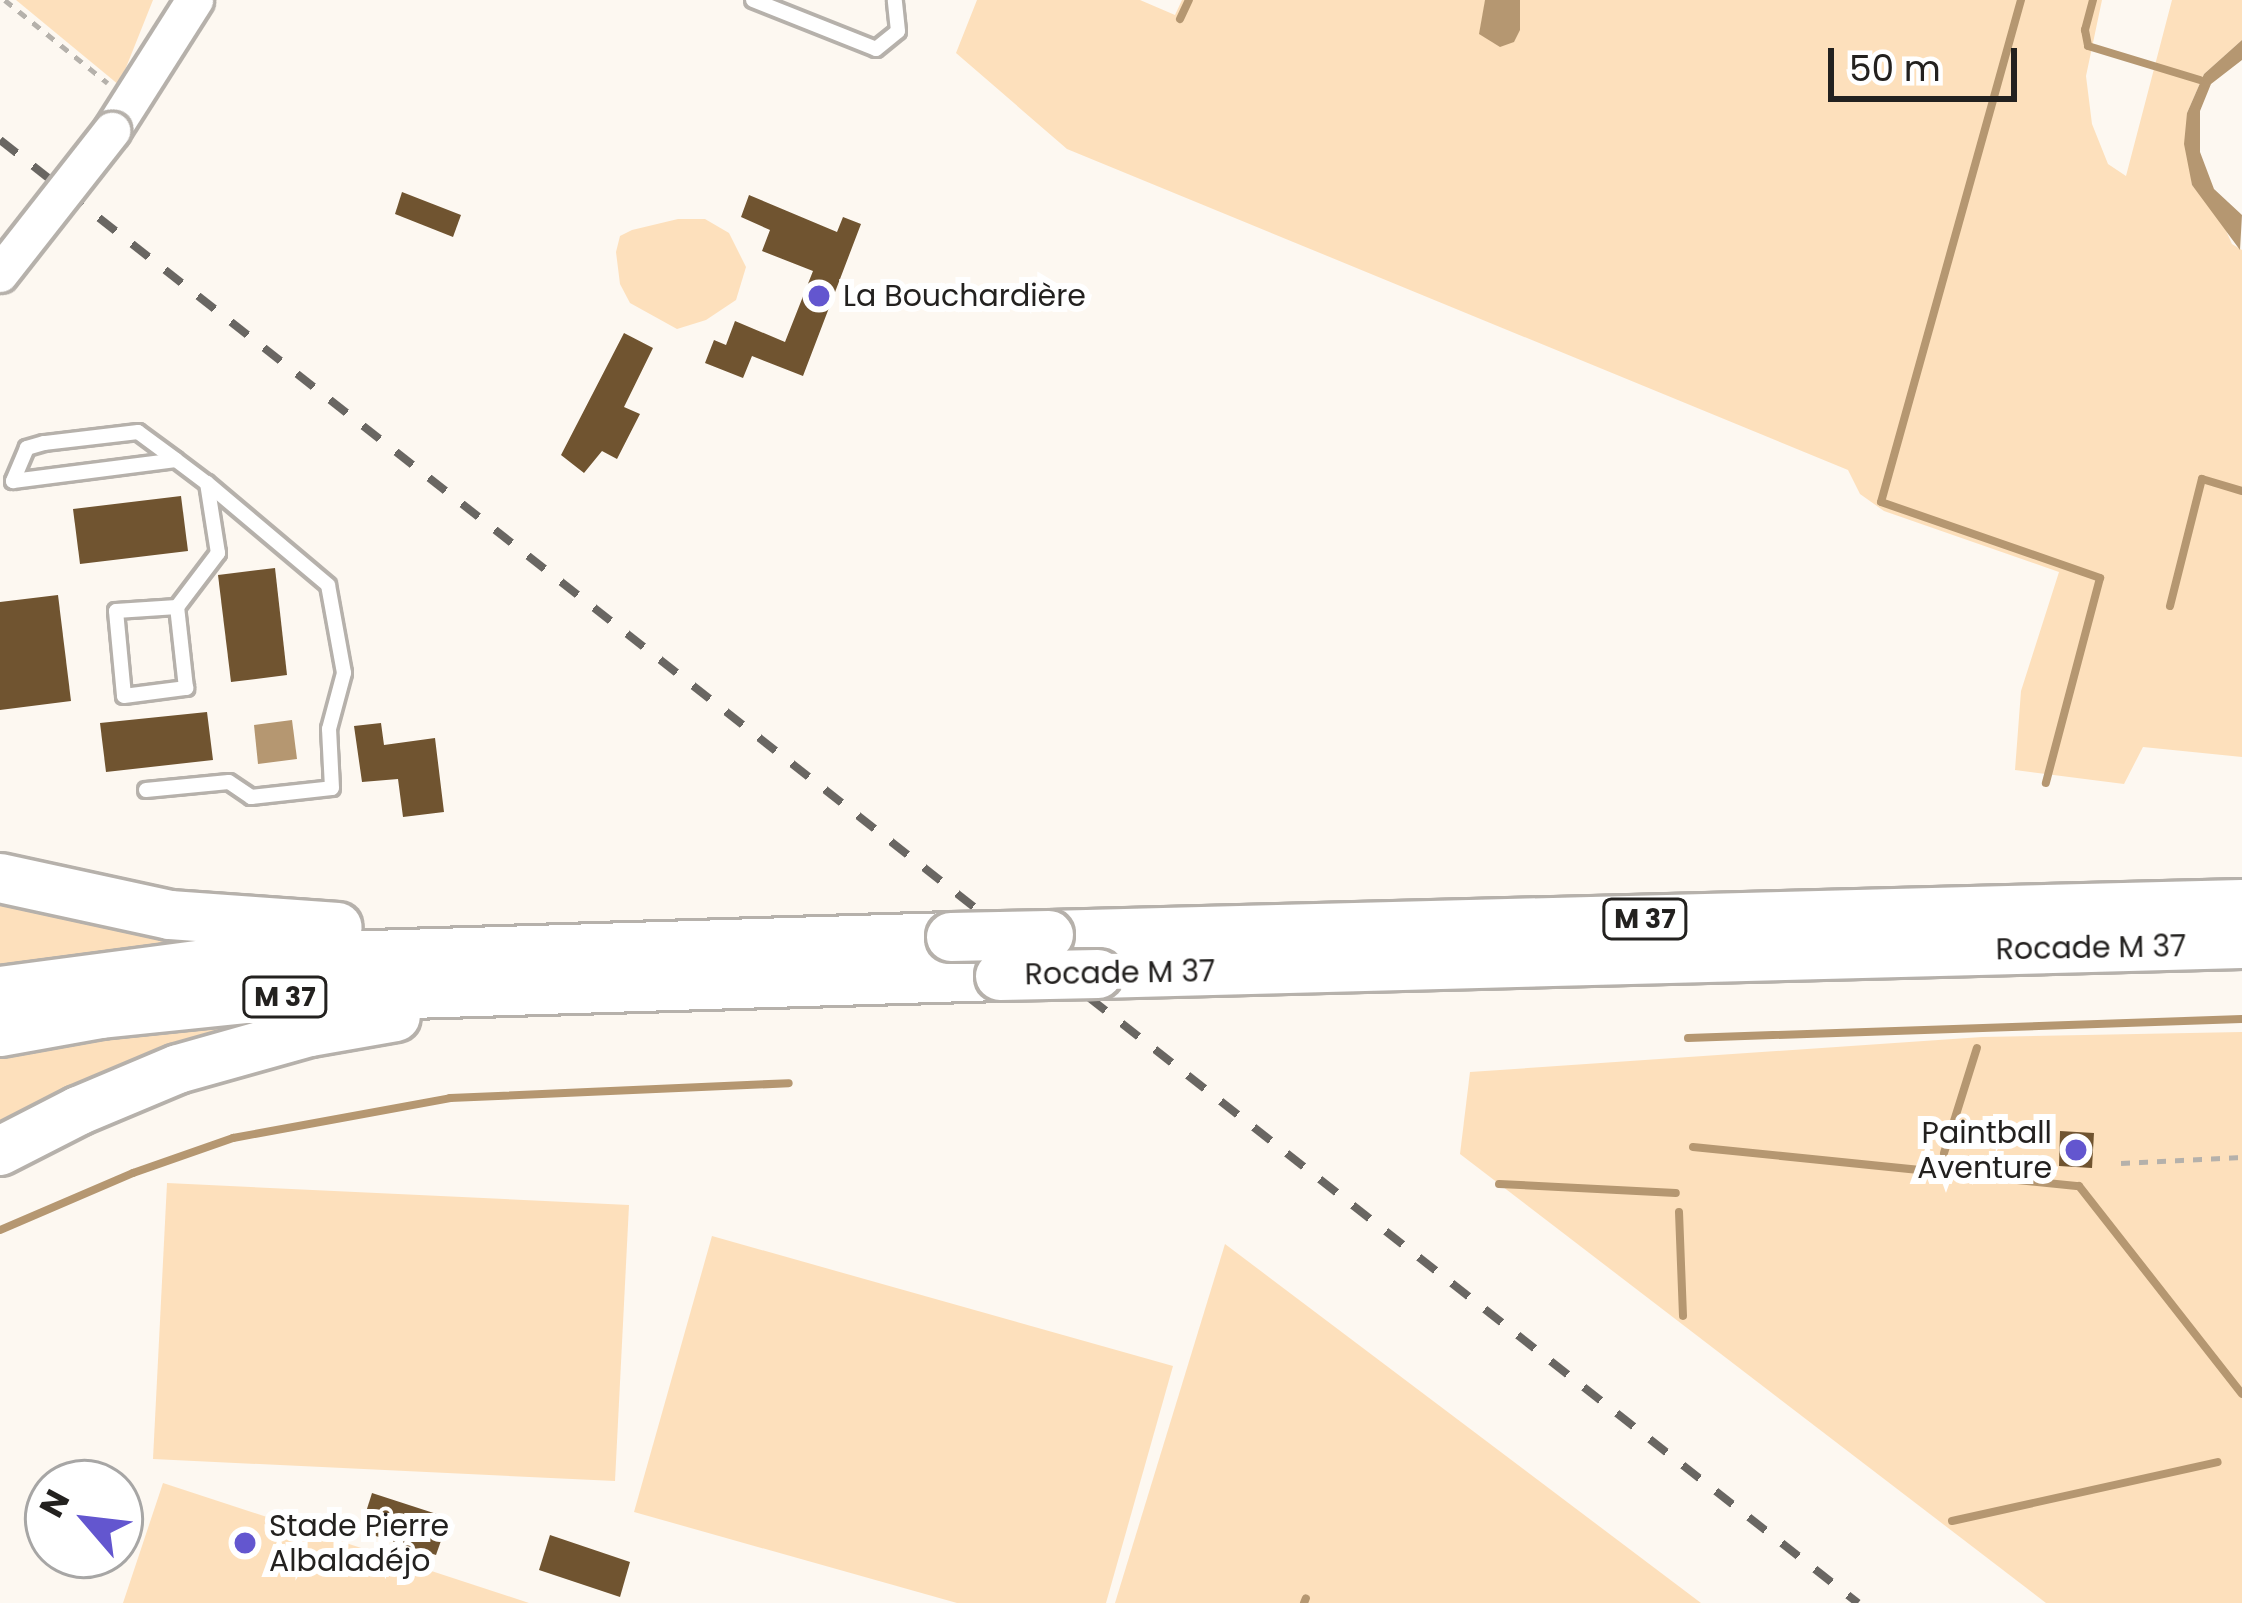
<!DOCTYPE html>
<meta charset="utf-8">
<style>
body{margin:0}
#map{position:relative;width:2242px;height:1603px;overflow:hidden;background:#fdf8f1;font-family:Poppins,sans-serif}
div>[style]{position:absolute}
.green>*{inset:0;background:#fde0bc}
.water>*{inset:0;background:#b59771}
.stream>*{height:8px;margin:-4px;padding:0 4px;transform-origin:4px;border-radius:4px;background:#b59771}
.building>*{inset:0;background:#705430}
.path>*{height:4.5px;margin-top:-2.25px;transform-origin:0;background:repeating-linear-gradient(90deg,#b5b1ab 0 9px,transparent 0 18px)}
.roads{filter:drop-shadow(3px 0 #b6b1ab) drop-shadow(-3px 0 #b6b1ab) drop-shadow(0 3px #b6b1ab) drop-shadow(0 -3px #b6b1ab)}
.lane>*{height:14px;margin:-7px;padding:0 7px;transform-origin:7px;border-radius:7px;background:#fff}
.secondary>*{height:36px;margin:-18px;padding:0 18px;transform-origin:18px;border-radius:18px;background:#fff}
.highway>*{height:48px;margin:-24px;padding:0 24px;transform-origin:24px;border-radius:24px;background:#fff}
.rail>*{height:8px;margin-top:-4px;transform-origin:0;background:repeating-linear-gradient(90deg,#696662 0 21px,transparent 0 42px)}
.bridges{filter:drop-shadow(3px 0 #b6b1ab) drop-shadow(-3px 0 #b6b1ab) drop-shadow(0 3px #b6b1ab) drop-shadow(0 -3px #b6b1ab)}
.secondary-bridge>*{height:36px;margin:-18px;padding:0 18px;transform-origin:18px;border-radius:18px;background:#fff}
.highway-bridge>*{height:48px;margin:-24px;padding:0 24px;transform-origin:24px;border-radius:24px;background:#fff}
.dots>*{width:33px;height:33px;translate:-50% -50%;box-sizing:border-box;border:6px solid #fff;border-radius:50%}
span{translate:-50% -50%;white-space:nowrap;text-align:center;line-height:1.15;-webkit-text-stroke:12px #fff;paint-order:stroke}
.shield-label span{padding:3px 9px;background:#fff;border:3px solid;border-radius:9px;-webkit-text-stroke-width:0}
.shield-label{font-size:27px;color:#23211f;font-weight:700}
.poi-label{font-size:30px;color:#23211f}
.left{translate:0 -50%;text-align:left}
.right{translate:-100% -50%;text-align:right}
.street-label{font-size:30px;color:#23211f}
.north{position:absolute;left:24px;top:1459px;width:120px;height:120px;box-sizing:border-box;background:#fff;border:3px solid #a7a6a5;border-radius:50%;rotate:298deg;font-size:33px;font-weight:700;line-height:48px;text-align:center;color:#23211f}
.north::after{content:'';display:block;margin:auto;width:42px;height:54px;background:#6356cf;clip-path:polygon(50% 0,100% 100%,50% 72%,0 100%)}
.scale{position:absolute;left:1828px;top:48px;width:189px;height:54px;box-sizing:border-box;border:6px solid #23211f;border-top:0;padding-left:15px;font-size:36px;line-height:42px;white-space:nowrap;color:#23211f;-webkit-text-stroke:9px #fff;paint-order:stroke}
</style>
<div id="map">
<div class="green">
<i style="clip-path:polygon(16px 0,153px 0,119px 85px)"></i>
<i style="clip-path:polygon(977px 0,1140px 0,1175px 15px,1182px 0,2102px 0,2086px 76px,2092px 124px,2108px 164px,2126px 176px,2172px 0,2242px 0,2242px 40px,2204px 74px,2187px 113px,2192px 185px,2220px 217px,2232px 244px,2242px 250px,2242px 757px,2143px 747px,2124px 784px,2015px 770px,2021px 691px,2059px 572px,1884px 511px,1860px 494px,1848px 470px,1067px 149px,956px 53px)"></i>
<i style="clip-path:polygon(678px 219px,705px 219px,729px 233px,746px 267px,736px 300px,706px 320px,677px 329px,630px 303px,620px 284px,616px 252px,620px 236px,632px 230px)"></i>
<i style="clip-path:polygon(0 902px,80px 920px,178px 931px,182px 940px,0 967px)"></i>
<i style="clip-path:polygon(292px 1019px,0 1139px,0 1058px,139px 1032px)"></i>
<i style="clip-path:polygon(2242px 1032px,2242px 1603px,2046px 1603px,1460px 1154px,1470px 1072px,1982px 1037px)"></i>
<i style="clip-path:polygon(167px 1183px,629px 1205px,615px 1481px,153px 1459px)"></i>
<i style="clip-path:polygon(712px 1236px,1173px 1366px,1106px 1603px,957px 1603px,634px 1512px)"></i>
<i style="clip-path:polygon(1225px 1244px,1701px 1603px,1115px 1603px)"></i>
<i style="clip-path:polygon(163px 1483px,529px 1603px,123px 1603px)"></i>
</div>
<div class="water">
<i style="clip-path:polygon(1485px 0,1520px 0,1520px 30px,1514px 42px,1500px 47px,1479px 34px)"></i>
<i style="clip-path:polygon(2242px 40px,2242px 60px,2211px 84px,2200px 111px,2200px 152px,2214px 189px,2242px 215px,2240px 250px,2192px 185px,2184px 144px,2187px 113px,2204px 74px)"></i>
<i style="clip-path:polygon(292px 720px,297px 759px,258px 764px,254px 725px)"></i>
</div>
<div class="stream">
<i style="left:2021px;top:0;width:521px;rotate:105.58deg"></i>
<i style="left:1881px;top:502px;width:232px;rotate:19.1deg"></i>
<i style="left:2100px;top:578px;width:212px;rotate:104.8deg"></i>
<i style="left:2093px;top:0;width:31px;rotate:105deg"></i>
<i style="left:2085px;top:30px;width:16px;rotate:79deg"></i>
<i style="left:2088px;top:46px;width:117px;rotate:16.9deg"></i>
<i style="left:1180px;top:19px;width:21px;rotate:-65deg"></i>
<i style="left:2170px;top:606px;width:131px;rotate:-75.9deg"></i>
<i style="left:2202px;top:479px;width:42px;rotate:16.7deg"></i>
<i style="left:1688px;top:1038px;width:554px;rotate:-1.96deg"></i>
<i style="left:1693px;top:1147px;width:388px;rotate:5.8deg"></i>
<i style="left:2079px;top:1186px;width:264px;rotate:51.9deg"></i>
<i style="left:1944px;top:1153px;width:110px;rotate:-72.6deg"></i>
<i style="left:1499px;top:1184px;width:177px;rotate:2.9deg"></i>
<i style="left:1679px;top:1212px;width:104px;rotate:87.8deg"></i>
<i style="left:0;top:1230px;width:145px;rotate:-23.2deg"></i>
<i style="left:133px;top:1173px;width:106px;rotate:-19.3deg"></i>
<i style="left:233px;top:1138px;width:221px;rotate:-10.4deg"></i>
<i style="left:450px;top:1098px;width:339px;rotate:-2.5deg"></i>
<i style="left:1952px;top:1521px;width:272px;rotate:-12.5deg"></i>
<i style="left:1304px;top:1603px;width:5px;rotate:-68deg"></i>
</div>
<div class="building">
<i style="clip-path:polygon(402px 192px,461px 215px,453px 237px,395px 214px)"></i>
<i style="clip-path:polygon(749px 195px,837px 232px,843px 217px,861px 224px,803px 376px,752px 356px,743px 378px,705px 363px,714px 340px,726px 345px,735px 321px,785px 342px,813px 271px,762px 251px,770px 230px,741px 217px)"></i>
<i style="clip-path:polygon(624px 333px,653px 348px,624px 407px,640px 414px,617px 459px,602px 451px,584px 473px,561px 455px)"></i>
<i style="clip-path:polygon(181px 496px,188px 551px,80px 564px,73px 509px)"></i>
<i style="clip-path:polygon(275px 568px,287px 675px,231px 682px,218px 575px)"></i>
<i style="clip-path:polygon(58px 595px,71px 701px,0 710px,0 602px)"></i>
<i style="clip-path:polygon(207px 712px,213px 760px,106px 772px,100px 723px)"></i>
<i style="clip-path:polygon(381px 723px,384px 745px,435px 738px,444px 812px,403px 817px,398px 779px,362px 782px,354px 726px)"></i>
<i style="clip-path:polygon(2060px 1131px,2094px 1133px,2092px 1168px,2059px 1166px)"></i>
<i style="clip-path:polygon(372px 1493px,449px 1518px,436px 1555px,360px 1531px)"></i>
<i style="clip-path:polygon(550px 1535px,630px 1562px,620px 1597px,539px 1570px)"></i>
</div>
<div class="path">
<i style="left:5px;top:0;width:132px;rotate:38.9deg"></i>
<i style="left:2121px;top:1163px;width:121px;rotate:-2.8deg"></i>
</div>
<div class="roads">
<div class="lane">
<i style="left:753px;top:0;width:132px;rotate:21.7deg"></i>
<i style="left:876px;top:49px;width:28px;rotate:-39deg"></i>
<i style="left:898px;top:31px;width:31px;rotate:-96deg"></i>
<i style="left:176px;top:460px;width:47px;rotate:-143.6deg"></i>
<i style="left:138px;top:432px;width:95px;rotate:173.3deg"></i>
<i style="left:44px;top:443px;width:18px;rotate:164deg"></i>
<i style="left:27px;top:448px;width:36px;rotate:113deg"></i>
<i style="left:13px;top:481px;width:164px;rotate:-7.3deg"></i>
<i style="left:176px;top:460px;width:39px;rotate:37deg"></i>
<i style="left:207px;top:483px;width:71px;rotate:81.1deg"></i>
<i style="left:218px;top:553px;width:68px;rotate:127.2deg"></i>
<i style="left:177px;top:607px;width:61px;rotate:176.2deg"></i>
<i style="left:116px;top:611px;width:85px;rotate:84.6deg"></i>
<i style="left:124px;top:696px;width:63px;rotate:-7.4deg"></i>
<i style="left:186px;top:688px;width:81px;rotate:-96.3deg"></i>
<i style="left:146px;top:790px;width:83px;rotate:-5.5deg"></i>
<i style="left:229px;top:782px;width:27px;rotate:34deg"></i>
<i style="left:251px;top:797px;width:81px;rotate:-6.3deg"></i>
<i style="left:332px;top:788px;width:59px;rotate:-92.9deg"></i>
<i style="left:329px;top:729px;width:58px;rotate:-75deg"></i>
<i style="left:344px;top:673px;width:89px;rotate:-100.3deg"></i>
<i style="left:328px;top:585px;width:158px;rotate:-139.9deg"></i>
</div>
<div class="secondary">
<i style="left:112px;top:131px;width:155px;rotate:-57.6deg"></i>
</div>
<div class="highway">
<i style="left:0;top:878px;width:174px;rotate:12.3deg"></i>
<i style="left:170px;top:915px;width:168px;rotate:4.1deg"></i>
<i style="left:1049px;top:935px;width:1193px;rotate:-1.49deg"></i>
<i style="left:1098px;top:974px;width:1144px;rotate:-1.5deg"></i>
<i style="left:0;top:991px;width:246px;rotate:-7.5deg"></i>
<i style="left:244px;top:959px;width:707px;rotate:-1.78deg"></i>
<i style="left:0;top:1032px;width:103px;rotate:-10.1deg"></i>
<i style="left:101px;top:1014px;width:147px;rotate:-5.9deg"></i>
<i style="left:247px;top:999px;width:753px;rotate:-1.75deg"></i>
<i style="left:0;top:1151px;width:88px;rotate:-27.1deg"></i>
<i style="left:78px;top:1111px;width:108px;rotate:-22.8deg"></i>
<i style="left:178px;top:1069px;width:137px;rotate:-15.7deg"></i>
<i style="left:310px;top:1032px;width:87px;rotate:-9.9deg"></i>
</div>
</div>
<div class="rail">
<i style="left:0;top:140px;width:2365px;rotate:38.22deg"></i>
</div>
<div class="bridges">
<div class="secondary-bridge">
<i style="left:0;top:274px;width:182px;rotate:-51.9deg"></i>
</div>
<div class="highway-bridge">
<i style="left:951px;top:937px;width:98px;rotate:-1.2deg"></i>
<i style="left:1000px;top:976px;width:98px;rotate:-1.2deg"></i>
</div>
</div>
<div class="dots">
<i style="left:819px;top:296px;background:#6356cf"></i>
<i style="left:2076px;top:1150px;background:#6356cf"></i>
<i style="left:245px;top:1543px;background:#6356cf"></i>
</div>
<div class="shield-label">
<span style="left:1645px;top:919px">M 37</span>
<span style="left:285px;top:997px">M 37</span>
</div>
<div class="poi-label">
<span class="left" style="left:843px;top:296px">La Bouchardière</span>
<span class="right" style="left:2052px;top:1150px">Paintball<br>Aventure</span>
<span class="left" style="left:269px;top:1543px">Stade Pierre<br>Albaladéjo</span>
</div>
<div class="street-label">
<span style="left:2091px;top:948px;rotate:-1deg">Rocade M 37</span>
<span style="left:1120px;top:973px;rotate:-1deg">Rocade M 37</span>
</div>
<div class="north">N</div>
<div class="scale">50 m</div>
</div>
